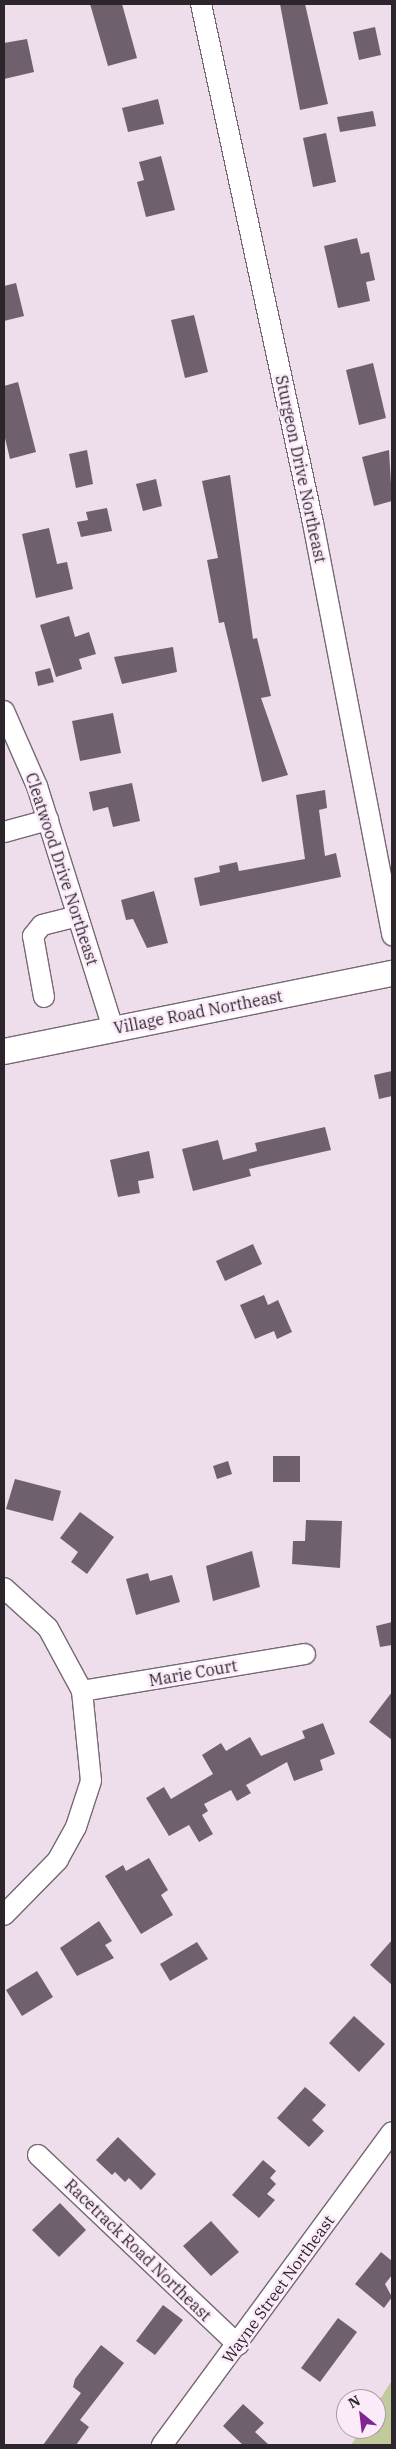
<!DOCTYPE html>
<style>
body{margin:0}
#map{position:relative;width:396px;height:2449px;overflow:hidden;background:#eedeec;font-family:"IBM Plex Serif",serif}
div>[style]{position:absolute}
.green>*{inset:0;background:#c0ca9a}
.building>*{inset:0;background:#6e606c}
.roads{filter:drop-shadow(1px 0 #766874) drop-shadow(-1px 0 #766874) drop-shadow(0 1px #766874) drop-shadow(0 -1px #766874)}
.minor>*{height:20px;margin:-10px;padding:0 10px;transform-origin:10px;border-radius:10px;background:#fff}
.major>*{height:25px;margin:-12.5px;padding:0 12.5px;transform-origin:12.5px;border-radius:12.5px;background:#fff}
span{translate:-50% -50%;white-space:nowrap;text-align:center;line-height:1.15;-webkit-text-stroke:5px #fbebf9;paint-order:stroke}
.street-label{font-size:16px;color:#2c262c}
.frame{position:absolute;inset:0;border:5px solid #2c262c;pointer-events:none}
.north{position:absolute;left:336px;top:2389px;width:50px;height:50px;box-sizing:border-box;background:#fbebf9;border:1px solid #a89ca7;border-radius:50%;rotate:331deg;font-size:14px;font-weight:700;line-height:20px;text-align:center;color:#2c262c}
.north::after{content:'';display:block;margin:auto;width:18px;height:22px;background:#822490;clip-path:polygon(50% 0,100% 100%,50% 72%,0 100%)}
</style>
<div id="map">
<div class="green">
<i style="clip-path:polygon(392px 2380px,392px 2445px,351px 2445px,362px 2429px,376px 2429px,376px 2406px)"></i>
</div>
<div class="building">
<i style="clip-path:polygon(90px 4px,122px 4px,137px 58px,108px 66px)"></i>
<i style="clip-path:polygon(280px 4px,305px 4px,328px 104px,300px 110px)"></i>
<i style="clip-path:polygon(375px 27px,381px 55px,359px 60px,353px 32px)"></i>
<i style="clip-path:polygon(27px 39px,34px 72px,4px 79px,4px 43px)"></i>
<i style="clip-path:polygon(158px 99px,164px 124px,128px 132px,122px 108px)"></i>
<i style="clip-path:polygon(373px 111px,376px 126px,340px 132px,337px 117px)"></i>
<i style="clip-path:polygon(326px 133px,336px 182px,313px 187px,303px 138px)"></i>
<i style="clip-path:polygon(161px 156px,175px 210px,146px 217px,137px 182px,144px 180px,139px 162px)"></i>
<i style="clip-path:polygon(357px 238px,361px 254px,369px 252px,375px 280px,366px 282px,370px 301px,338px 308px,324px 246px)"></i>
<i style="clip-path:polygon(16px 283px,24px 316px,4px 321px,4px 286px)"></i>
<i style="clip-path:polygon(194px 315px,208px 372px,185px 378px,171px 320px)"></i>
<i style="clip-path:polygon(373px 363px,386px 418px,359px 425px,346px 370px)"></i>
<i style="clip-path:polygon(18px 382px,36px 452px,10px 459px,4px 434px,4px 386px)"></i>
<i style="clip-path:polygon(87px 450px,93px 484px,76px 488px,69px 454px)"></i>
<i style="clip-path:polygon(389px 450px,392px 501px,374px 506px,362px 457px)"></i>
<i style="clip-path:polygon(230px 475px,253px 639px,257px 638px,271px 696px,261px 698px,288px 775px,262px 782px,224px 622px,219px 623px,207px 560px,218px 558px,202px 481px)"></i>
<i style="clip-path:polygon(156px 479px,162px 506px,143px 511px,136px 484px)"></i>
<i style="clip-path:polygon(107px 508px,112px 531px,81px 537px,77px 522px,88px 520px,86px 512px)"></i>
<i style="clip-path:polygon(49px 528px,57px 564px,67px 562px,73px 589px,36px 598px,22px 534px)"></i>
<i style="clip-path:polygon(69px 616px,75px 637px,89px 632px,96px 654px,79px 659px,82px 669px,56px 677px,40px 625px)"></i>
<i style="clip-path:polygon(173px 647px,177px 672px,122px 684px,114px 657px)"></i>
<i style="clip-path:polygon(50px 668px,54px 682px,38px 686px,35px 672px)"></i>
<i style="clip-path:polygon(113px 713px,121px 753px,80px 761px,72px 721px)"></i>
<i style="clip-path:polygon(132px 783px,140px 821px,113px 827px,108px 807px,93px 811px,89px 792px)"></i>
<i style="clip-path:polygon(325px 790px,327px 808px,319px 810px,325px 856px,336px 853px,341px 877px,200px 906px,194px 878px,220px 872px,219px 866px,237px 862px,239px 871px,305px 859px,296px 795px)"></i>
<i style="clip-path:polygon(154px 891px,168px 943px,147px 948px,133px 919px,126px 920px,121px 900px)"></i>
<i style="clip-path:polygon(392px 1071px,392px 1096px,379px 1099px,374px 1075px)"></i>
<i style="clip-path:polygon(325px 1127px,331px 1150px,249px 1169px,251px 1176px,193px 1191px,182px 1149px,218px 1140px,223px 1160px,257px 1151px,255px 1143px)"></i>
<i style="clip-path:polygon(149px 1151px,154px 1178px,138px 1181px,140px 1193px,118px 1197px,110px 1160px)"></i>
<i style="clip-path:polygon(253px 1244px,262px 1264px,225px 1281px,216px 1261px)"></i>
<i style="clip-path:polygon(264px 1295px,268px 1305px,278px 1300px,292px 1332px,277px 1339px,274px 1331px,255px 1339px,240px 1305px)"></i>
<i style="clip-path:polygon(273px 1456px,300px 1456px,300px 1482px,273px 1482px)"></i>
<i style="clip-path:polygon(228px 1461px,232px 1474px,217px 1479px,213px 1466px)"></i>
<i style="clip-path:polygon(15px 1479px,61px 1491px,53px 1521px,6px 1509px)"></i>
<i style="clip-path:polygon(80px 1512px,114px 1537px,87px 1574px,71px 1562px,78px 1552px,60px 1538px)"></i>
<i style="clip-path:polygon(306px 1520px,342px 1521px,340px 1568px,292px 1564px,293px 1541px,305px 1541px)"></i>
<i style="clip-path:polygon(252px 1551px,260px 1587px,213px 1601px,206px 1566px)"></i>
<i style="clip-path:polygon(148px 1573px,150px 1581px,172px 1575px,180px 1602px,136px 1615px,126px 1579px)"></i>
<i style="clip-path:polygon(392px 1622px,392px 1645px,380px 1647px,376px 1626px)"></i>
<i style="clip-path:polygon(392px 1692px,392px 1740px,369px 1722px)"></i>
<i style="clip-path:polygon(323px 1723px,335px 1754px,320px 1760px,323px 1770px,294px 1781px,287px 1762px,246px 1785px,251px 1793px,237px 1801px,231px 1790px,204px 1804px,208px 1811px,202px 1815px,213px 1834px,199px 1842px,189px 1825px,169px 1836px,146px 1798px,164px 1787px,171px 1799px,213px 1774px,202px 1755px,221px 1743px,226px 1751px,250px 1737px,261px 1756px,305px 1738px,302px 1731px)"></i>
<i style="clip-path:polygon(149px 1858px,168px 1890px,161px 1895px,173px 1915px,141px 1934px,105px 1876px,123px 1865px,126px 1871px)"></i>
<i style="clip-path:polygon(99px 1921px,112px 1941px,105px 1945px,114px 1958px,77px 1976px,60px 1948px)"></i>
<i style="clip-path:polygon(392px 1940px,392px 1985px,370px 1965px)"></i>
<i style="clip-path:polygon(197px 1942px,208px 1959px,170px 1981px,160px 1964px)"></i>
<i style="clip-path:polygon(37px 1971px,53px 1997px,22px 2016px,6px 1990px)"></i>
<i style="clip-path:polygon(354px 2016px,385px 2044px,359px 2072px,329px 2043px)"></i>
<i style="clip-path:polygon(305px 2087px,326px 2105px,312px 2120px,324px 2131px,309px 2147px,277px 2118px)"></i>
<i style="clip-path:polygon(118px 2137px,156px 2174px,141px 2190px,129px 2178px,125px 2182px,115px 2172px,112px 2175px,96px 2160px)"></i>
<i style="clip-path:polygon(263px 2160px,276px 2171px,270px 2178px,276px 2184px,267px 2194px,275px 2200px,259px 2218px,232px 2195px)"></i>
<i style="clip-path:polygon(60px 2203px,86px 2230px,59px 2257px,32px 2230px)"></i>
<i style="clip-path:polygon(211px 2221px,239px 2252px,211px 2276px,183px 2246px)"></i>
<i style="clip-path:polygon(381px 2252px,392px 2261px,392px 2275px,385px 2284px,392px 2297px,384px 2308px,355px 2284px)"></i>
<i style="clip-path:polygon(163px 2305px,183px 2320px,155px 2355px,136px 2341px)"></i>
<i style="clip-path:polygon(338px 2318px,357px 2332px,320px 2382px,301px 2368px)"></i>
<i style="clip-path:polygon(101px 2345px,124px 2363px,80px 2420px,89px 2427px,76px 2445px,43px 2445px,81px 2393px,73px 2387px,75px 2379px)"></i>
<i style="clip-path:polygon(243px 2404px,264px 2423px,255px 2432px,269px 2445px,243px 2445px,223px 2426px)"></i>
</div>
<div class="roads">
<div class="minor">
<i style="left:201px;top:4px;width:531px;rotate:77.82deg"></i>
<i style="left:313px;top:523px;width:420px;rotate:79.1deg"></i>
<i style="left:4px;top:711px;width:82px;rotate:66.3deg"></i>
<i style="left:37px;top:786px;width:255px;rotate:72.6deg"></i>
<i style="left:4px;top:832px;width:46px;rotate:-15.3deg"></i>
<i style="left:44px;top:997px;width:62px;rotate:-100.2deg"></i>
<i style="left:33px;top:936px;width:14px;rotate:-51deg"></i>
<i style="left:42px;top:925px;width:37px;rotate:-14deg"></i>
<i style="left:4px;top:1588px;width:59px;rotate:42.3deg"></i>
<i style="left:48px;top:1628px;width:72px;rotate:61.6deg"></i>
<i style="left:82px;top:1691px;width:90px;rotate:84.3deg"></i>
<i style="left:91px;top:1781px;width:48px;rotate:108.1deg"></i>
<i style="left:76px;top:1827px;width:38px;rotate:119deg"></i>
<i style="left:58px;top:1860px;width:77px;rotate:134.5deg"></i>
<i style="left:82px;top:1691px;width:226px;rotate:-9.4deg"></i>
<i style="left:38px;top:2155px;width:276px;rotate:43.5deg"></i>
<i style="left:162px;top:2445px;width:388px;rotate:-53.7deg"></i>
</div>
<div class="major">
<i style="left:4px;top:1051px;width:396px;rotate:-11.4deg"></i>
</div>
</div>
<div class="street-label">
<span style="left:301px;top:469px;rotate:78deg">Sturgeon Drive Northeast</span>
<span style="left:62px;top:869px;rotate:72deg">Cleatwood Drive Northeast</span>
<span style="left:198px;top:1012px;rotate:-11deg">Village Road Northeast</span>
<span style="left:193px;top:1673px;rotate:-10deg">Marie Court</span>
<span style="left:138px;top:2250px;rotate:44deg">Racetrack Road Northeast</span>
<span style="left:278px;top:2289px;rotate:-54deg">Wayne Street Northeast</span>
</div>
<div class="frame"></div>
<div class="north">N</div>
</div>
